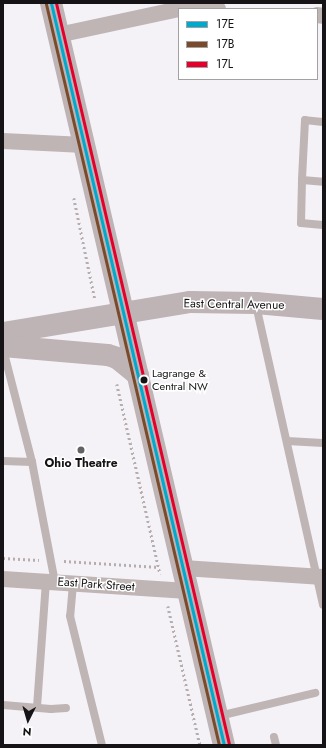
<!DOCTYPE html>
<style>
body{margin:0}
#map{position:relative;width:326px;height:748px;overflow:hidden;background:#f5f2f7;font-family:Jost,sans-serif}
div>[style]{position:absolute}
.path>*{height:2.5px;margin-top:-1.25px;transform-origin:0;background:repeating-linear-gradient(90deg,#b6aeae 0 2px,transparent 0 5px)}
.lane>*{height:8px;margin:-4px;padding:0 4px;transform-origin:4px;border-radius:4px;background:#bfb5b5}
.street>*{height:16px;margin:-8px;padding:0 8px;transform-origin:8px;border-radius:8px;background:#bfb5b5}
.secondary>*{height:22px;margin:-11px;padding:0 11px;transform-origin:11px;border-radius:11px;background:#beb3b5}
.bus-1>*{height:3px;margin:-1.5px;padding:0 1.5px;transform-origin:1.5px;border-radius:1.5px;background:#00a9ce}
.bus-2>*{height:3px;margin:-1.5px;padding:0 1.5px;transform-origin:1.5px;border-radius:1.5px;background:#7a4b2a}
.bus-3>*{height:3px;margin:-1.5px;padding:0 1.5px;transform-origin:1.5px;border-radius:1.5px;background:#e4002b}
.dots>*{width:11px;height:11px;translate:-50% -50%;box-sizing:border-box;border:2px solid #fff;border-radius:50%}
span{translate:-50% -50%;white-space:nowrap;text-align:center;line-height:1.15;-webkit-text-stroke:3px #fff;paint-order:stroke}
.bus-label{font-size:11px;color:#151315}
.left{translate:0 -50%;text-align:left}
.street-label{font-size:12px;color:#151315}
.poi-label{font-size:12px;color:#151315;font-weight:700}
.frame{position:absolute;inset:0;border:4px solid #151315;pointer-events:none}
.legend{position:absolute;left:178px;top:8px;width:140px;height:72px;box-sizing:border-box;background:#fff;border:1px solid #a1a1a1;margin:0;padding:5px 7px;list-style:none;font-size:12px;color:#151315}
.legend li{display:flex;align-items:center;gap:8px;height:20px}
.legend b{width:20px;border:1px solid #a1a1a1}
.north{position:absolute;left:8px;top:700px;width:40px;height:40px;-webkit-text-stroke:3px #fff;paint-order:stroke;rotate:185deg;font-size:11px;font-weight:700;line-height:16px;text-align:center;color:#151315}
.north::after{content:'';display:block;margin:auto;width:14px;height:18px;background:#151315;clip-path:polygon(50% 0,100% 100%,50% 72%,0 100%)}
</style>
<div id="map">
<div class="path">
<i style="left:74px;top:198px;width:103px;rotate:78.3deg"></i>
<i style="left:117px;top:384px;width:195px;rotate:77.2deg"></i>
<i style="left:3px;top:558px;width:36px;rotate:3deg"></i>
<i style="left:64px;top:561px;width:95px;rotate:3.6deg"></i>
<i style="left:168px;top:606px;width:143px;rotate:77deg"></i>
</div>
<div class="lane">
<i style="left:323px;top:122px;width:18px;rotate:-174deg"></i>
<i style="left:305px;top:120px;width:60px;rotate:92.9deg"></i>
<i style="left:302px;top:180px;width:21px;rotate:5deg"></i>
<i style="left:302px;top:180px;width:43px;rotate:91.3deg"></i>
<i style="left:301px;top:223px;width:22px;rotate:5deg"></i>
<i style="left:256px;top:305px;width:307px;rotate:77.4deg"></i>
<i style="left:3px;top:349px;width:117px;rotate:75.6deg"></i>
<i style="left:32px;top:462px;width:123px;rotate:79.2deg"></i>
<i style="left:287px;top:441px;width:36px;rotate:3deg"></i>
<i style="left:3px;top:461px;width:29px;rotate:2deg"></i>
<i style="left:73px;top:584px;width:32px;rotate:95deg"></i>
<i style="left:70px;top:616px;width:133px;rotate:76.1deg"></i>
<i style="left:3px;top:705px;width:48px;rotate:4.8deg"></i>
<i style="left:51px;top:709px;width:15px;rotate:-4deg"></i>
<i style="left:37px;top:707px;width:125px;rotate:-85.9deg"></i>
<i style="left:219px;top:716px;width:99px;rotate:-13.5deg"></i>
<i style="left:274px;top:737px;width:8px;rotate:76deg"></i>
</div>
<div class="street">
<i style="left:180px;top:9px;width:38px"></i>
<i style="left:317px;top:15px;width:6px;rotate:9deg"></i>
<i style="left:58px;top:35px;width:124px;rotate:-12.1deg"></i>
<i style="left:3px;top:141px;width:81px;rotate:2.8deg"></i>
<i style="left:183px;top:568px;width:140px;rotate:3.7deg"></i>
<i style="left:3px;top:579px;width:185px;rotate:3.7deg"></i>
</div>
<div class="secondary">
<i style="left:51px;top:3px;width:762px;rotate:76.88deg"></i>
<i style="left:3px;top:333px;width:190px;rotate:-9.4deg"></i>
<i style="left:190px;top:302px;width:66px;rotate:0.9deg"></i>
<i style="left:256px;top:303px;width:67px;rotate:5.1deg"></i>
<i style="left:3px;top:346px;width:105px;rotate:4.9deg"></i>
<i style="left:108px;top:355px;width:9px;rotate:18deg"></i>
<i style="left:117px;top:358px;width:27px;rotate:39deg"></i>
</div>
<div class="bus-1">
<i style="left:51px;top:3px;width:762px;rotate:76.88deg"></i>
</div>
<div class="bus-2">
<i style="left:46px;top:4px;width:761px;rotate:76.86deg"></i>
</div>
<div class="bus-3">
<i style="left:56px;top:3px;width:761px;rotate:76.86deg"></i>
</div>
<div class="dots">
<i style="left:144px;top:380px;background:#151315"></i>
<i style="left:81px;top:450px;background:#636164"></i>
</div>
<div class="bus-label">
<span class="left" style="left:152px;top:380px">Lagrange &amp;<br>Central NW</span>
</div>
<div class="street-label">
<span style="left:234px;top:305px;rotate:1deg">East Central Avenue</span>
<span style="left:96px;top:585px;rotate:4deg">East Park Street</span>
</div>
<div class="poi-label">
<span style="left:81px;top:464px">Ohio Theatre</span>
</div>
<div class="frame"></div>
<ul class="legend">
<li><b style="height:5px;background:#00a9ce"></b>17E</li>
<li><b style="height:5px;background:#7a4b2a"></b>17B</li>
<li><b style="height:5px;background:#e4002b"></b>17L</li>
</ul>
<div class="north">N</div>
</div>
